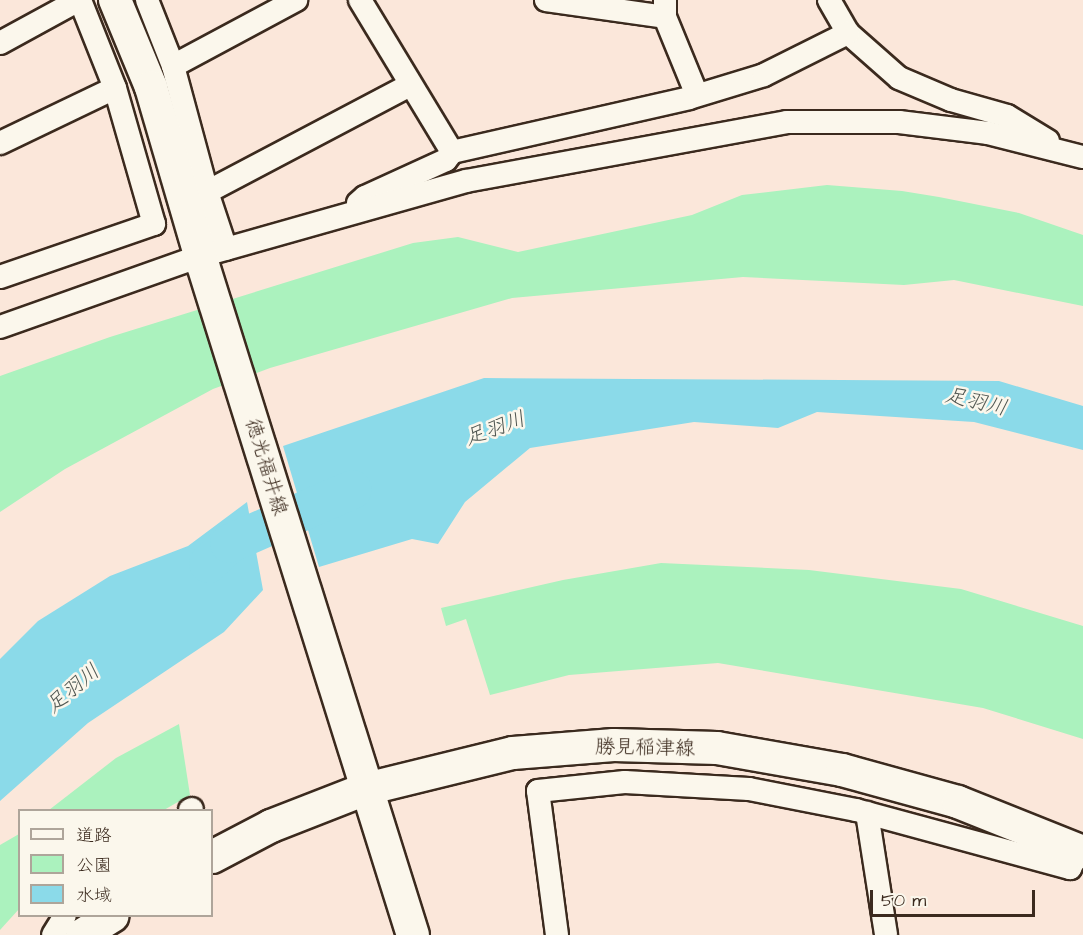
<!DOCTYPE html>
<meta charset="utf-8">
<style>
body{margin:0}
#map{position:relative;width:1083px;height:935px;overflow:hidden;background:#fbe7da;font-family:"Architects Daughter","Klee One",sans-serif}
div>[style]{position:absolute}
.green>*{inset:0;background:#abf2be}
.water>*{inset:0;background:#8bdae9}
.river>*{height:39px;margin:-19.5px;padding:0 19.5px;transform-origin:19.5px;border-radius:19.5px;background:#8bdae9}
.roads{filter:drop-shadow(2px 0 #3b2a1e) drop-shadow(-2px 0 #3b2a1e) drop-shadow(0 2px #3b2a1e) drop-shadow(0 -2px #3b2a1e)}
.minor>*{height:22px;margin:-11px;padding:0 11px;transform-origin:11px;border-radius:11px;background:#fbf7ec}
.secondary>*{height:32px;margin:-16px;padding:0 16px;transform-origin:16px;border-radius:16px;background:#fbf7ec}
span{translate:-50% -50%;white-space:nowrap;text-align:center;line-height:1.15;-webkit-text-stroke:5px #fbf7ec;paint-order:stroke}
.street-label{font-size:20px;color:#3b2a1e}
.water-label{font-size:21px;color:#4f5651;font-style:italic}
.legend{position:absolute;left:18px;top:809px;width:195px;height:108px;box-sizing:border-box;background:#fbf7ec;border:2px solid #aea59a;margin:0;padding:8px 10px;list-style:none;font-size:18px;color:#3b2a1e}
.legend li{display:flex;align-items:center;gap:12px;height:30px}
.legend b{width:30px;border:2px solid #aea59a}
.scale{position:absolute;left:870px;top:890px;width:165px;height:27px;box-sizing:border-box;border:3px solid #3b2a1e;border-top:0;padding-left:8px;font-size:18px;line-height:21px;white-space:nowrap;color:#3b2a1e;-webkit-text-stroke:4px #fbf7ec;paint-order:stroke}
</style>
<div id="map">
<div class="green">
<i style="clip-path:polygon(827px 185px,902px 191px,939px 197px,1019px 213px,1083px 235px,1083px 306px,954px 280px,904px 285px,743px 277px,512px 298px,270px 368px,213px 389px,65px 469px,0 512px,0 376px,110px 337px,413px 243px,458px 237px,518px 252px,692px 215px,742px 195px)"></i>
<i style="clip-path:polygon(661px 563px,809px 570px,961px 589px,1083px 626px,1083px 739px,983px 708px,718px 663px,569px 675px,490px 695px,466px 619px,446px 626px,441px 608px,563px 580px)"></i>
<i style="clip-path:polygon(179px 724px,190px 795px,164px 810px,49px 810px,116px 758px)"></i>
<i style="clip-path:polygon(19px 834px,19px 909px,0 930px,0 845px)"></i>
</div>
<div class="water">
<i style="clip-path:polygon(484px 378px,999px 381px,1083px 406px,1083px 450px,974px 422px,817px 412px,778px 428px,694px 422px,530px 448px,465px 502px,438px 544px,412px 539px,319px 567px,283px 446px)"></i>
<i style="clip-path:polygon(247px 502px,263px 590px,224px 632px,88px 723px,0 801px,0 659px,38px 621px,110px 576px,188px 546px)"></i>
</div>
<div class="river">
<i style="left:208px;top:563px;width:29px;rotate:-44deg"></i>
<i style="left:229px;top:543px;width:134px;rotate:-23.7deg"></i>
</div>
<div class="roads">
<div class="minor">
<i style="left:147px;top:0;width:71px;rotate:68.5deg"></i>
<i style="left:173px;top:66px;width:131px;rotate:74.9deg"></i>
<i style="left:207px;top:192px;width:60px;rotate:71.6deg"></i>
<i style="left:360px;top:0;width:178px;rotate:58.8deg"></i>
<i style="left:546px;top:0;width:120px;rotate:8.1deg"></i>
<i style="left:665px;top:0;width:17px;rotate:90deg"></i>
<i style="left:665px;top:17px;width:84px;rotate:67.7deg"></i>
<i style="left:829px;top:0;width:38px;rotate:60deg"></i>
<i style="left:848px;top:33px;width:68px;rotate:41.4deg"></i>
<i style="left:899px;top:78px;width:56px;rotate:22.9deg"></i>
<i style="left:951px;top:100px;width:58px;rotate:15.9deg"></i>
<i style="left:1007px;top:116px;width:48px;rotate:31.4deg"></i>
<i style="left:0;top:43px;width:90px;rotate:-28.6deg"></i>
<i style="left:173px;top:66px;width:140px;rotate:-28.2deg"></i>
<i style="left:0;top:143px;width:127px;rotate:-25.6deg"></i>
<i style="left:207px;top:192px;width:229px;rotate:-27.8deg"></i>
<i style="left:358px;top:203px;width:9px;rotate:-41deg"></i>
<i style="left:365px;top:197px;width:89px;rotate:-24.6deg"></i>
<i style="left:446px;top:160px;width:10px;rotate:-53deg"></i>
<i style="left:452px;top:152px;width:243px;rotate:-12.8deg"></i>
<i style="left:689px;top:98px;width:78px;rotate:-17deg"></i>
<i style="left:764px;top:75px;width:94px;rotate:-26.6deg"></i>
<i style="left:0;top:277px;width:163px;rotate:-19deg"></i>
<i style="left:154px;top:224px;width:141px;rotate:-106deg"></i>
<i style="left:115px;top:88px;width:95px;rotate:-111.7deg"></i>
<i style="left:0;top:327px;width:213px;rotate:-19.5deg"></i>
<i style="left:201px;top:256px;width:275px;rotate:-15.8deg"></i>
<i style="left:466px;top:181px;width:326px;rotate:-10.4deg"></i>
<i style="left:787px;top:122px;width:112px"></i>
<i style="left:899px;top:122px;width:90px;rotate:7deg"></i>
<i style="left:988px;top:133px;width:98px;rotate:14.2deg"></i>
<i style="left:190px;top:810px;width:2px;rotate:-27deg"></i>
<i style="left:867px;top:813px;width:123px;rotate:81.1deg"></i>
<i style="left:53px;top:935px;width:22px;rotate:-58deg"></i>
<i style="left:557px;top:935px;width:145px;rotate:-97.5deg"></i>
<i style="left:538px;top:791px;width:87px;rotate:-5.9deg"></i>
<i style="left:625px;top:782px;width:124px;rotate:3.2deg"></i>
<i style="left:749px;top:789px;width:109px;rotate:11.1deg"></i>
<i style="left:856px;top:810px;width:222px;rotate:15.2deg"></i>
<i style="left:1070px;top:868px;width:19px;rotate:-62deg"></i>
</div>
<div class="secondary">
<i style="left:115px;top:0;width:94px;rotate:67.5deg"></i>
<i style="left:151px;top:87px;width:185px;rotate:73.7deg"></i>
<i style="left:203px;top:265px;width:702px;rotate:72.6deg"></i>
<i style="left:212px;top:857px;width:67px;rotate:-27.7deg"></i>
<i style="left:271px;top:826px;width:102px;rotate:-21.3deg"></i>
<i style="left:366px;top:789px;width:151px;rotate:-13.8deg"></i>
<i style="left:513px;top:753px;width:101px;rotate:-4.5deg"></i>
<i style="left:614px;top:745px;width:103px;rotate:1.7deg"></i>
<i style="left:717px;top:748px;width:127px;rotate:10deg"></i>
<i style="left:842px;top:770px;width:120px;rotate:15.4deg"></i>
<i style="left:958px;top:802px;width:135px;rotate:21.8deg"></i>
<i style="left:82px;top:935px;width:36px;rotate:-32deg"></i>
</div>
</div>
<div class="street-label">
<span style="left:266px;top:467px;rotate:73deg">徳光福井線</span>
<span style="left:645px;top:748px;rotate:1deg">勝見稲津線</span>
</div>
<div class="water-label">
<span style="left:976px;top:402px;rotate:13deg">足羽川</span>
<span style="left:495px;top:429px;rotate:-20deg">足羽川</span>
<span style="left:73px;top:689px;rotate:-40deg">足羽川</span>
</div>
<ul class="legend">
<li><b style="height:8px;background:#fbf7ec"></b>道路</li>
<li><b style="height:16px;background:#abf2be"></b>公園</li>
<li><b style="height:16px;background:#8bdae9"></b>水域</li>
</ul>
<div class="scale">50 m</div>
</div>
